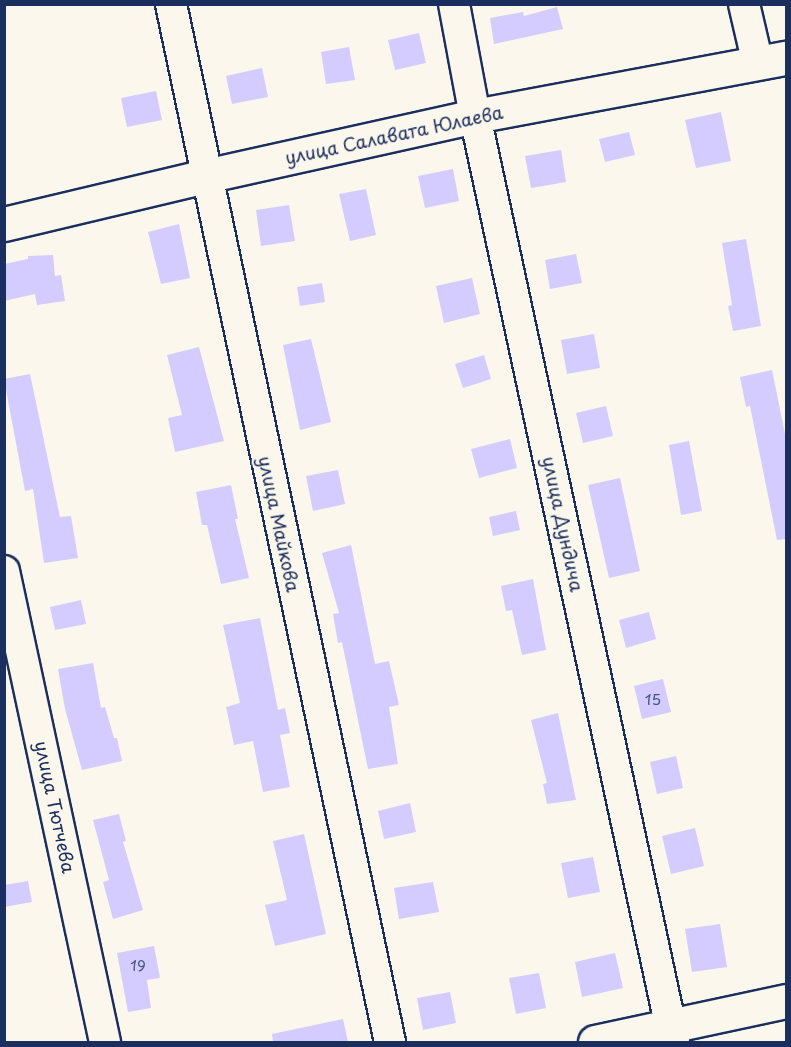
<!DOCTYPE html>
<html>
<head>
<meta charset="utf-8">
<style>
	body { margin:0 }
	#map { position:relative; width:791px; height:1047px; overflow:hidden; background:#fbf7ec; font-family:"Playpen Sans",sans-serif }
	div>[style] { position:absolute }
	.building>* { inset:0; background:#d4ccfe }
	.roads { filter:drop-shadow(2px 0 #1b2f5e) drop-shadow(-2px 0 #1b2f5e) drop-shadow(0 2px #1b2f5e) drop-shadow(0 -2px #1b2f5e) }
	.minor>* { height:30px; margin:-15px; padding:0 15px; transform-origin:15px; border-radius:15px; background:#fbf7ec }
	.tertiary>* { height:33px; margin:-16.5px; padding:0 16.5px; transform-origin:16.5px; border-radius:16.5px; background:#fbf7ec }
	span { translate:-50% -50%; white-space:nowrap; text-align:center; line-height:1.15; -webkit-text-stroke:4.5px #fbf7ec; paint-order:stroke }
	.number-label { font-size:15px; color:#495686 }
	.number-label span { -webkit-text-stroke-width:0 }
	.street-label { font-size:18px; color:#1b2f5e }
	.frame { position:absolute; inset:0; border:6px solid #1b2f5e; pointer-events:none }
</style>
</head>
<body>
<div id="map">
	<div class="building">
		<div style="clip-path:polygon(557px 7px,563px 29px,494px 44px,490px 18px,523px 12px,524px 16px)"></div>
		<div style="clip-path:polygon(419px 33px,426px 63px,395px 70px,388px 40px)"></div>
		<div style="clip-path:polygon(349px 47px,355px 80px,326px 84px,321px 52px)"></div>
		<div style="clip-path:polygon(262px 68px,268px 97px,232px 104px,226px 76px)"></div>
		<div style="clip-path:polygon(156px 91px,162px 120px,127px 127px,121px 98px)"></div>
		<div style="clip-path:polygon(721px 112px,731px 161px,696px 168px,685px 120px)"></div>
		<div style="clip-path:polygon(629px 132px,635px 155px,605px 162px,599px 139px)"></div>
		<div style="clip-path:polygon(561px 150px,566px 182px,531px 188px,525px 156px)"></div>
		<div style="clip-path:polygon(453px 169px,459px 201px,425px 208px,418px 176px)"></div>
		<div style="clip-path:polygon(366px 189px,376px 235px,350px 241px,339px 194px)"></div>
		<div style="clip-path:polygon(289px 205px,295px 241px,261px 246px,256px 210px)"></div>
		<div style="clip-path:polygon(179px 224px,190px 278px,161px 284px,148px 232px)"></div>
		<div style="clip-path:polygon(746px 239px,761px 326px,733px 331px,728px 306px,732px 305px,722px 243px)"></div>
		<div style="clip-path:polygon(576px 254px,582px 283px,550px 289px,545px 260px)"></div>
		<div style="clip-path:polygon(53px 255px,55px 276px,61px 275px,65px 301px,37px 305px,35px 294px,4px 301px,4px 264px,28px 259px,28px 256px)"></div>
		<div style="clip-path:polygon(472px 278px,480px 314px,444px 323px,436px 286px)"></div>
		<div style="clip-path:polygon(322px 283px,325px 302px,300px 306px,297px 287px)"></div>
		<div style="clip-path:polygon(594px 334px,600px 368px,567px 374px,561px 340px)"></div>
		<div style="clip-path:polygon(311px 339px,331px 422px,300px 430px,283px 345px)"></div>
		<div style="clip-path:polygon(199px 347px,224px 441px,175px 452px,168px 418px,182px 415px,167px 355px)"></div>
		<div style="clip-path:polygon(484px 355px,491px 379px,463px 388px,455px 364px)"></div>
		<div style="clip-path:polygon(772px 370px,786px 439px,786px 539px,777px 540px,750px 406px,746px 407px,740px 377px)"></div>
		<div style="clip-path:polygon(30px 374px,60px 517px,71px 516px,78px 558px,44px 563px,33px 489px,25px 491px,4px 379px)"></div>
		<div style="clip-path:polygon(606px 406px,613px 436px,583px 443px,576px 413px)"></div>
		<div style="clip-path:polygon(510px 439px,517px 468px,479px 478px,471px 449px)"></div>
		<div style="clip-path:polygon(689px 441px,702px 511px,681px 515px,669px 445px)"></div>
		<div style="clip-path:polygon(338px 470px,345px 504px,313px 511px,306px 476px)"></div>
		<div style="clip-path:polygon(620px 478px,640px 571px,609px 578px,588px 485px)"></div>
		<div style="clip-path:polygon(231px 485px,238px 519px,235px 519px,249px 578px,221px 584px,207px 525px,202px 525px,196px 492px)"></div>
		<div style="clip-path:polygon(516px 511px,520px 530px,493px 536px,489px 517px)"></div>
		<div style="clip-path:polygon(351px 545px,375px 664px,389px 661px,399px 705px,389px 707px,398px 764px,368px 769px,342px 642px,338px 643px,333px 614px,339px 613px,322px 553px)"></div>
		<div style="clip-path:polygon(533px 579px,546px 650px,522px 655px,512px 610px,506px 611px,501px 586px)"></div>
		<div style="clip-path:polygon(81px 600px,86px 624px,55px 630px,50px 607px)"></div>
		<div style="clip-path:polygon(649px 612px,656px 639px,626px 648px,619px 620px)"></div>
		<div style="clip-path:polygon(260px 618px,278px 710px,285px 708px,290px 733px,280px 735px,290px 787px,263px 792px,253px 741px,234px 745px,226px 707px,240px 703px,223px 625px)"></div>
		<div style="clip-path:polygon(93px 663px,101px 708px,105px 707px,114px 738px,117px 738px,122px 761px,82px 770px,65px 709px,58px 669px)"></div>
		<div style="clip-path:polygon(663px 679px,671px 712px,642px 719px,634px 686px)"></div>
		<div style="clip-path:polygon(558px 713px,576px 800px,547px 804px,543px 784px,547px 783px,531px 720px)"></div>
		<div style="clip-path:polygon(676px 756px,683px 788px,657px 794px,650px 762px)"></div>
		<div style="clip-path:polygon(410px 803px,416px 832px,384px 839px,378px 811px)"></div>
		<div style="clip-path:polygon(119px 814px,126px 841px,123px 842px,143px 910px,113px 919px,103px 882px,109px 880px,93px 820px)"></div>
		<div style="clip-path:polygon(695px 828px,704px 866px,671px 874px,662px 836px)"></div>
		<div style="clip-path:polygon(304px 834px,326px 934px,275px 946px,265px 905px,287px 900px,273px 841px)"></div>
		<div style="clip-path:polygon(593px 857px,600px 892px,568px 898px,561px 863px)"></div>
		<div style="clip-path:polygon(28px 881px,32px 902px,4px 907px,4px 885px)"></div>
		<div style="clip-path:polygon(433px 882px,439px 912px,399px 919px,394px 888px)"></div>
		<div style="clip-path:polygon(720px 924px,727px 967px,692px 972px,685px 929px)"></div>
		<div style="clip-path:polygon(154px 946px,160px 978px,147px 980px,151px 1008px,128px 1012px,117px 953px)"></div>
		<div style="clip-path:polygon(615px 953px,623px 988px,582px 997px,575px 962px)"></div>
		<div style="clip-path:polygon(539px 973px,546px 1008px,516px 1014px,509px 978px)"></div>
		<div style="clip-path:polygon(450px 992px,456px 1023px,423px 1030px,417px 998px)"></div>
		<div style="clip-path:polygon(343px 1019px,348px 1042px,273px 1042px,272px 1034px)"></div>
	</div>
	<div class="roads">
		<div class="minor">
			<div style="left:171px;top:4px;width:1061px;rotate:78.09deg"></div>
			<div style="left:454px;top:4px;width:114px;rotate:79.4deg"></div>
			<div style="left:475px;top:116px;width:947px;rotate:77.87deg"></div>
			<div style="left:744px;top:4px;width:62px;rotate:76.9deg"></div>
			<div style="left:4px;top:571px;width:482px;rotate:77.9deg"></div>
		</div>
		<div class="tertiary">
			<div style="left:4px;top:224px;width:207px;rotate:-13.4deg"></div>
			<div style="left:205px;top:176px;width:277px;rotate:-12.5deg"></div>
			<div style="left:475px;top:116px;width:316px;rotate:-10.6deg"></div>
			<div style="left:595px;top:1042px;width:195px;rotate:-12.1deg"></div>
		</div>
	</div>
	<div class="number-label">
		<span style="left:653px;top:699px">15</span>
		<span style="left:138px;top:965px">19</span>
	</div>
	<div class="street-label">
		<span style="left:394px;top:135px;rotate:-12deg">улица Салавата Юлаева</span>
		<span style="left:279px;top:524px;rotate:78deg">улица Майкова</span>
		<span style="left:563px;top:524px;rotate:78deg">улица Дундича</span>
		<span style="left:55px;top:807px;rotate:78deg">улица Тютчева</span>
	</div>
	<div class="frame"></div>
</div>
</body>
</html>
